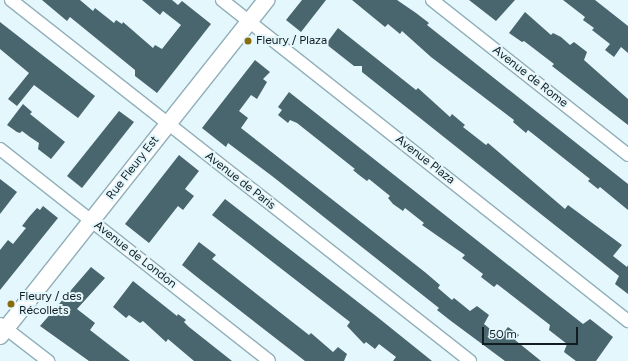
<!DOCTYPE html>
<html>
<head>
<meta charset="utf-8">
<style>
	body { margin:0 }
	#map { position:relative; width:628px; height:361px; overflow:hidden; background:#e4f7fd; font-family:Figtree,sans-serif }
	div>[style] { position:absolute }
	.building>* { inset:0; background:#49656e }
	.roads { filter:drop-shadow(1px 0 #91afb9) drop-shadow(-1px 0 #91afb9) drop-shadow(0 1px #91afb9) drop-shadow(0 -1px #91afb9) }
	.minor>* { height:12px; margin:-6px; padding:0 6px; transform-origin:6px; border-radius:6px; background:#fff }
	.tertiary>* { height:16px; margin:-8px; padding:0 8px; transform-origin:8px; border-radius:8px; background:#fff }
	.dots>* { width:11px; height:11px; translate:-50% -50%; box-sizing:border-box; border:2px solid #e4f7fd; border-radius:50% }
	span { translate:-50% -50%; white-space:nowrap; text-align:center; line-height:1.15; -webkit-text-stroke:4px #e4f7fd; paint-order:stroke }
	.poi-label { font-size:12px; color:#111d21 }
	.left { translate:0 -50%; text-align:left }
	.street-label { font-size:12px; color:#111d21 }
	.scale { position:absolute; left:482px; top:327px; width:96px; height:18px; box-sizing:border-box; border:2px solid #111d21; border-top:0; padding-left:5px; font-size:12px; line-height:14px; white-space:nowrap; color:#111d21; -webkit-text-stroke:3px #e4f7fd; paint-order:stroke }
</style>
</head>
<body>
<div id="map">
	<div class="building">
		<div style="clip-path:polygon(42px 0,80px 0,93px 11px,95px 8px,114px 23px,116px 20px,122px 24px,123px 22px,153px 48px,155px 45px,162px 49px,181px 25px,163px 11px,160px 15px,142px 0,172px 0,178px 5px,182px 1px,211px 24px,157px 93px,135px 76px,135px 70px,70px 17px,67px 21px)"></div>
		<div style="clip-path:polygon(302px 0,326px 0,301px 32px,286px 20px)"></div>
		<div style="clip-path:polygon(352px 0,397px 0,416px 13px,429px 23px,427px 25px,628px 184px,628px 210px,600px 187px,598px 189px,588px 181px,590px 179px,528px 130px,526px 133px,513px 122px,514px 120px,431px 57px,402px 31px,400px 34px,388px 24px,385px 27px)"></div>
		<div style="clip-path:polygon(469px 0,515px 0,496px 21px)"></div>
		<div style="clip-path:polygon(563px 0,595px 0,628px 26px,628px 53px,621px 47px,614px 57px,605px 50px,610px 44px,592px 30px,594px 28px,583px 20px,585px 17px)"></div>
		<div style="clip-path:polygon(525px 12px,551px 35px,553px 33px,561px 37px,570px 45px,574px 42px,587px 52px,584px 60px,628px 99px,628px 125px,552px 66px,554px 64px,524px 41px,522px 42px,509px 33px)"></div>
		<div style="clip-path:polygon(0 22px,95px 96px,78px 118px,34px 85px,17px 106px,8px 99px,29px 73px,0 49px)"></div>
		<div style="clip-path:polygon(338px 28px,416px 90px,418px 88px,450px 117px,452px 114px,465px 125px,463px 127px,486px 145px,488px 143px,565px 209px,568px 205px,622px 245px,613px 256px,627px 267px,628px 265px,628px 294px,615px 284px,619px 276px,362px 72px,362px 66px,354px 66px,326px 44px)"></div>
		<div style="clip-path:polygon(255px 60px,270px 72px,263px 79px,267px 82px,257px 99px,251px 95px,239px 111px,248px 118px,241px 128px,426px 273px,440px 285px,438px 288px,452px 300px,454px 298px,470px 311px,477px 306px,489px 315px,484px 324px,500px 337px,508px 327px,519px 335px,515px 340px,541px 361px,505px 361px,451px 321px,437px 310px,439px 308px,272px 176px,228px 143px,226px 147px,202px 128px)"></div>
		<div style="clip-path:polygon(289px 92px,583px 324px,590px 319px,613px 337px,596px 361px,576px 361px,564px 352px,567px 344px,549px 330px,550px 325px,497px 284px,494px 287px,481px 277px,483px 274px,462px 258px,465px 255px,422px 225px,424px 223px,405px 208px,403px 211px,393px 204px,388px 198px,390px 196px,369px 179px,367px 181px,359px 175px,353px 170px,355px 169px,297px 123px,290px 120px,288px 123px,278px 115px,282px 110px,278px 107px)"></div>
		<div style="clip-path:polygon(23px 104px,32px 112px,30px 114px,65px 142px,51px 159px,38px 149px,39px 143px,30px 137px,22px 131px,20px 133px,17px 132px,7px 125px)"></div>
		<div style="clip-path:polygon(119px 111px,134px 122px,82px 188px,67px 176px)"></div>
		<div style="clip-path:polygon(179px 155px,199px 171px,185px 189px,194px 196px,183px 210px,178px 206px,149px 243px,125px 224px)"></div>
		<div style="clip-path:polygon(0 179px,17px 192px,0 214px)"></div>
		<div style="clip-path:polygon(225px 199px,376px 316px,432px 361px,393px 361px,396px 357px,379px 344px,375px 349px,366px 342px,364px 344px,347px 326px,350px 322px,212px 215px)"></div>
		<div style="clip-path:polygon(43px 206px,58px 218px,0 290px,0 250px,8px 240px,13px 244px,26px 228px,22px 226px,29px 217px,37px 208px,40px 210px)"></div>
		<div style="clip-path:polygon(199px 242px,216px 255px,212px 259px,309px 335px,311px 333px,333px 352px,338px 347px,347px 354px,344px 361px,305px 361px,202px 281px,182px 265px)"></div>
		<div style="clip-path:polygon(91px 267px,105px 278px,77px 309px,95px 323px,90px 330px,130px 361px,89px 361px,40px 326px)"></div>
		<div style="clip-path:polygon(133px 281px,177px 316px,178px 314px,186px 320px,184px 322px,189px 327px,232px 361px,194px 361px,168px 339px,166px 342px,143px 321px,140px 323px,129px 315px,126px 318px,113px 307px)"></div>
	</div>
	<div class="roads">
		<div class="minor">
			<div style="left:11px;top:0;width:584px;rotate:38.18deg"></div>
			<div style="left:222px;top:0;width:518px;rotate:38.33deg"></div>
			<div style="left:432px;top:0;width:250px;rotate:38.3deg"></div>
			<div style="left:0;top:149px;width:342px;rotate:38.2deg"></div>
			<div style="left:0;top:324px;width:61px;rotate:37.6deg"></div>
		</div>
		<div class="tertiary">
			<div style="left:0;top:336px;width:429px;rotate:-51.6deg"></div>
		</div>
	</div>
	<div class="dots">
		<div style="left:248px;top:41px;background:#8a6c0c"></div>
		<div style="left:11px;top:304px;background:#8a6c0c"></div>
	</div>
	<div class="poi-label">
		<span class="left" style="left:256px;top:41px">Fleury / Plaza</span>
		<span class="left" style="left:19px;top:304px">Fleury / des<br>Récollets</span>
	</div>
	<div class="street-label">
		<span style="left:530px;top:77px;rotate:38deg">Avenue de Rome</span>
		<span style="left:425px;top:160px;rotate:38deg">Avenue Plaza</span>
		<span style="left:133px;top:168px;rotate:-52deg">Rue Fleury Est</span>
		<span style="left:240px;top:181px;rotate:38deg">Avenue de Paris</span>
		<span style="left:135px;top:255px;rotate:38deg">Avenue de London</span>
	</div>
	<div class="scale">50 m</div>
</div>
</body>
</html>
